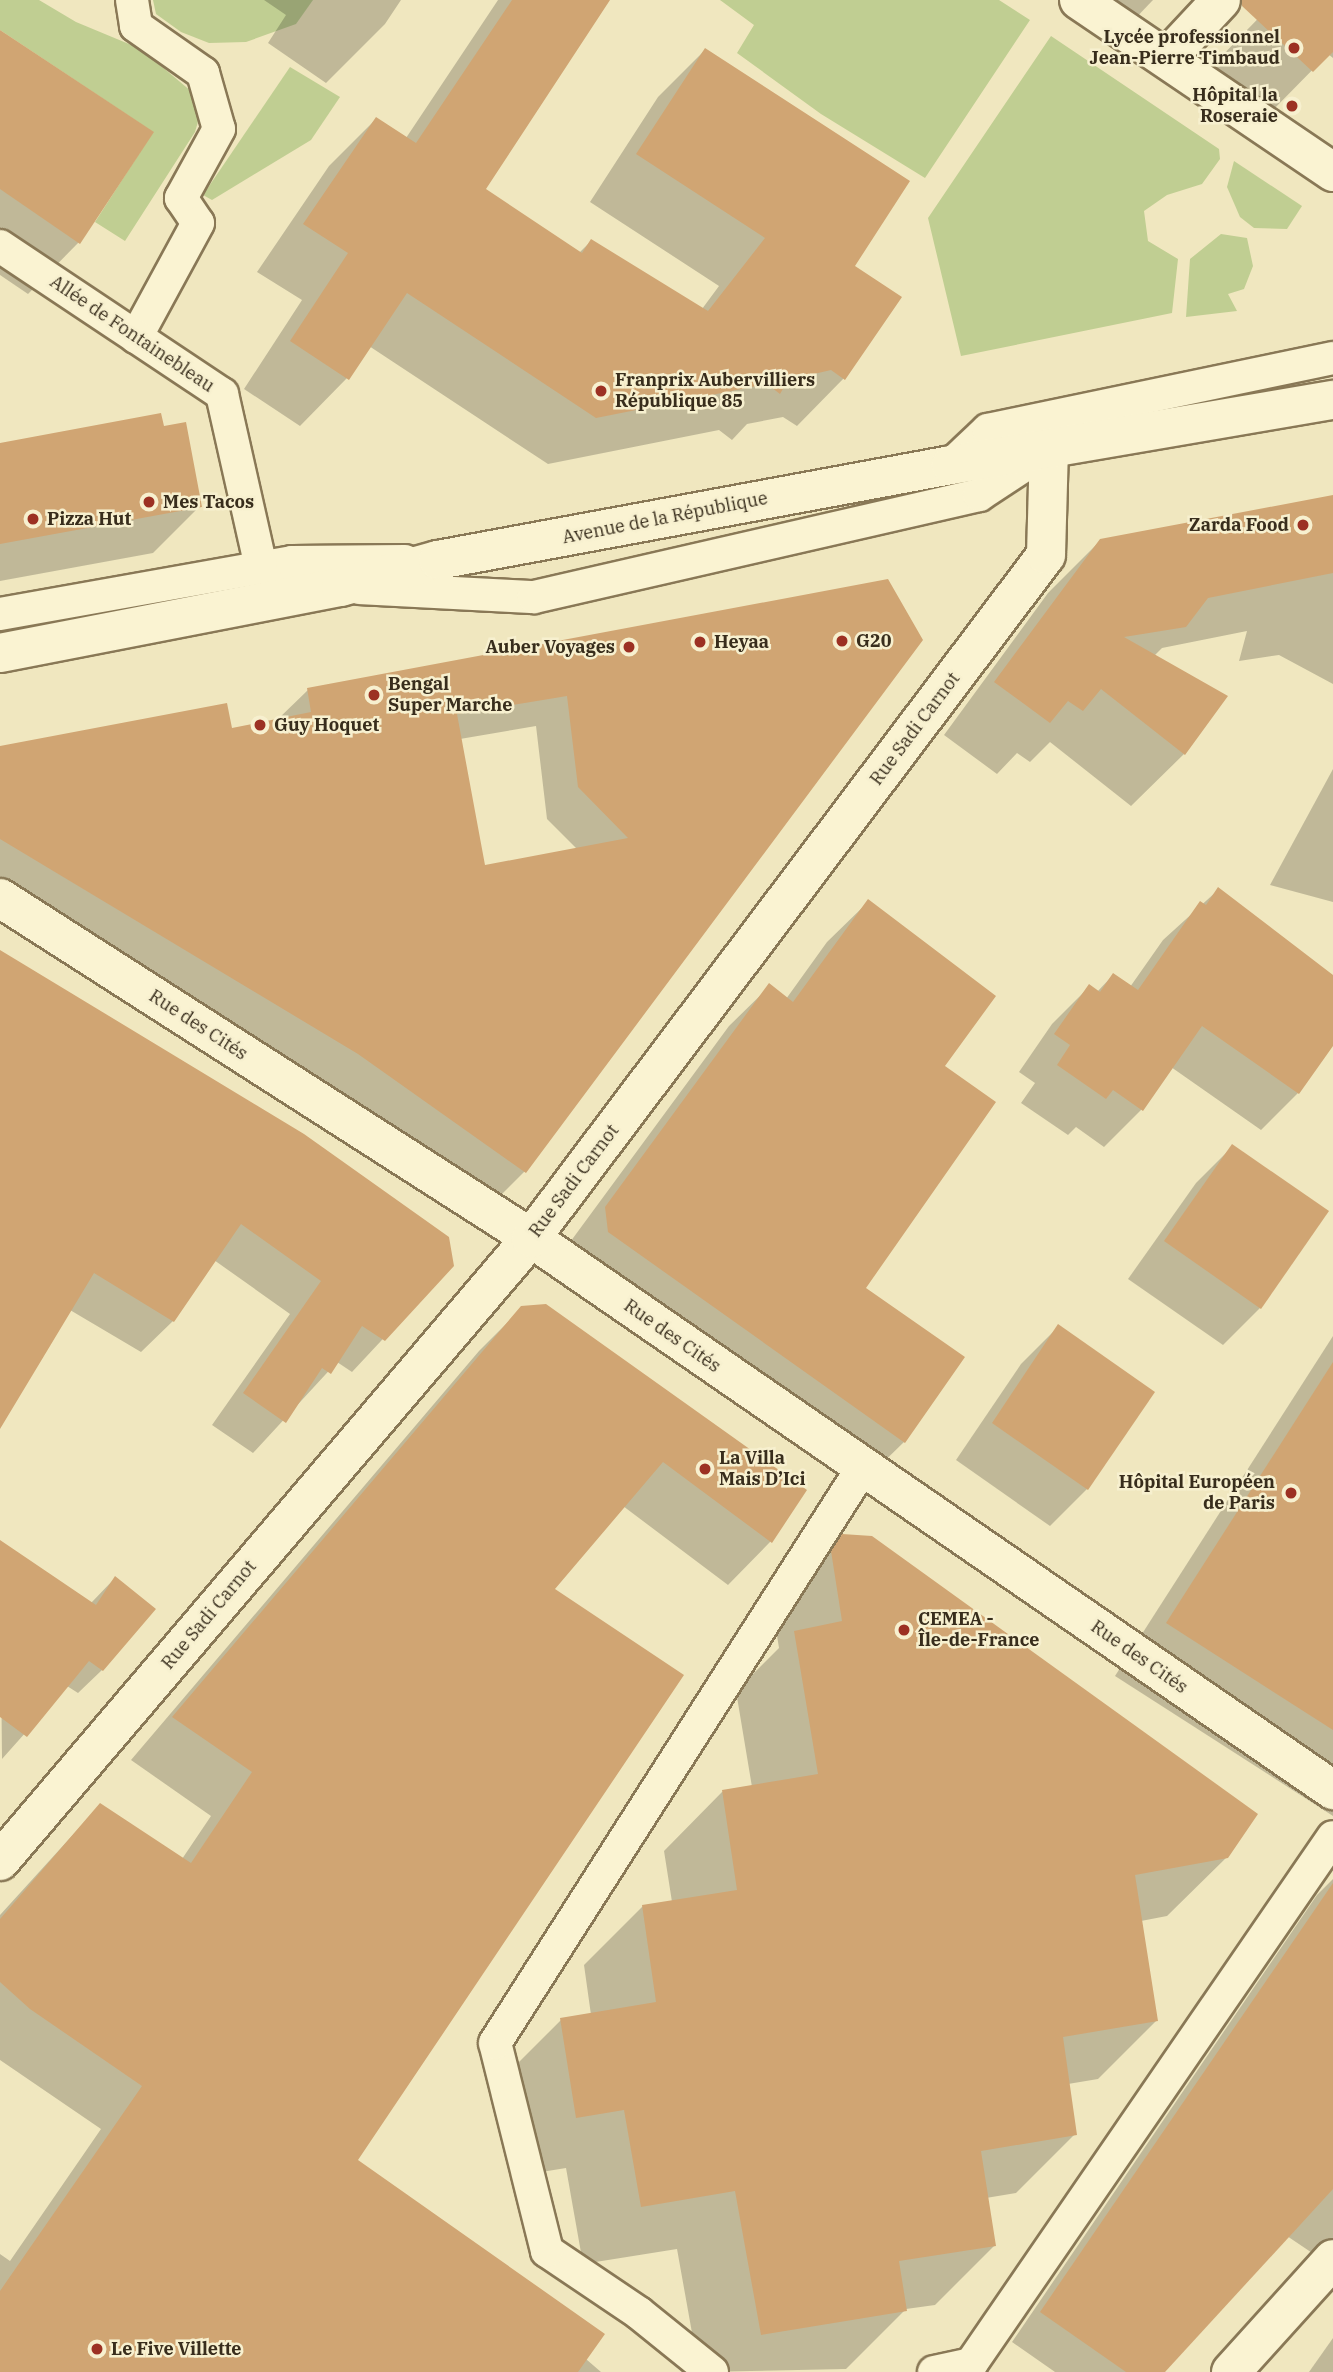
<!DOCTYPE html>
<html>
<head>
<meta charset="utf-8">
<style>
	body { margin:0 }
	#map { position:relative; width:1333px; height:2372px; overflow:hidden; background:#f0e7bf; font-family:"IBM Plex Serif",serif }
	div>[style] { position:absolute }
	.green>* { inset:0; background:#c0ce92 }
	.shadow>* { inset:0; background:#0003 }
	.building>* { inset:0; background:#d0a573 }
	.roads { filter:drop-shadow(2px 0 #897856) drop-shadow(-2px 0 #897856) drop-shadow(0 2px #897856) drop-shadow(0 -2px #897856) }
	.lane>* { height:32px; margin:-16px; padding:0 16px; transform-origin:16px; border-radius:16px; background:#faf3d2 }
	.street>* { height:38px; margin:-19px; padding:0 19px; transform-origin:19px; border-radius:19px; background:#faf3d2 }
	.secondary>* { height:38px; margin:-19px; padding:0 19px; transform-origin:19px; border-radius:19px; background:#faf3d2 }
	.dots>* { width:19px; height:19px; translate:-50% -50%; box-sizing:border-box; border:4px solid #f7f0cf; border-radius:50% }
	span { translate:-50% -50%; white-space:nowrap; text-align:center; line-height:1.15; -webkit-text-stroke:5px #f7f0cf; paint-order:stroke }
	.poi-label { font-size:18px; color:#382d1c; font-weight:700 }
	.right { translate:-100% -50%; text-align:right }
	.left { translate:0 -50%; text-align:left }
	.street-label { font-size:18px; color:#382d1c }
</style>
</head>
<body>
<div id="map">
	<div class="green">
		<div style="clip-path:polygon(0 0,39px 0,76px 22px,141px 49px,192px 92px,200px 115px,195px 132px,125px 241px,95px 222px,153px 132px,0 30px)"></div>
		<div style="clip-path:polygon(153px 0,313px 0,296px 24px,246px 42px,209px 43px,181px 32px,156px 14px)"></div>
		<div style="clip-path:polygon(720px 0,999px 0,1030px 20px,925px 178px,821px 114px,737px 53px,754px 25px)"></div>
		<div style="clip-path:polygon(1051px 36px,1219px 149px,1220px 159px,1202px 184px,1167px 195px,1144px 211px,1148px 241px,1178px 259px,1172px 313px,961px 356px,928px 218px)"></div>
		<div style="clip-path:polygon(290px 67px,340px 97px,311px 140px,212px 200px,203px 195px)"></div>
		<div style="clip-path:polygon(1234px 161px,1302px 206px,1287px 229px,1254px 228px,1240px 217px,1227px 187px)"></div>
		<div style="clip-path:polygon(1221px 234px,1247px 238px,1253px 266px,1244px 289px,1228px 294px,1237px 311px,1186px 317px,1190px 259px)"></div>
	</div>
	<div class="shadow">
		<div style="clip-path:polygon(264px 0,401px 0,385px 24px,326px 83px,268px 43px,286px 15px)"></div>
		<div style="clip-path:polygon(498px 0,608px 0,483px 190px,579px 253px,591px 241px,702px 309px,719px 286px,590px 202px,658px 97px,705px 50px,853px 266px,844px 378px,797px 426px,783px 417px,747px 424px,732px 440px,719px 430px,548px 464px,369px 346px,347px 378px,300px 426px,244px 389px,302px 300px,257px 272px,329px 166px,376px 119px,406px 138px)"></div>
		<div style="clip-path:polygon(1068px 0,1153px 0,1131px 23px)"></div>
		<div style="clip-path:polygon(1276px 0,1333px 0,1333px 58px,1328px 54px,1268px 115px,1213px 65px)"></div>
		<div style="clip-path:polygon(0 32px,79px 242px,28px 294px,0 275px)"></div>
		<div style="clip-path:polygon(163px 428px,200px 506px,153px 553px,0 581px,0 448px)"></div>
		<div style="clip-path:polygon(1333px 497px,1333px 684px,1279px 655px,1239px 661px,1247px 631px,1162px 648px,1154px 656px,1184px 754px,1131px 806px,1050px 742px,1030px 762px,1017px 753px,997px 774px,944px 735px,1048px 593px,1101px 540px)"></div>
		<div style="clip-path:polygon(evenodd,887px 581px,525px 1171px,493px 1203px,0 889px,0 747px,230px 730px,277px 720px,308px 690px,887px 581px,536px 726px,547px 819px,577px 849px,484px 867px,460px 739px,536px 726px)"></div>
		<div style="clip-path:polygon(1333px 769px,1333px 902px,1270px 885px)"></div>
		<div style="clip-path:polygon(1218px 890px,1333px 976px,1333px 1042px,1298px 1093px,1261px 1130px,1171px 1067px,1141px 1110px,1104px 1147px,1076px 1127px,1068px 1135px,1021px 1103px,1035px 1083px,1019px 1072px,1052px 1024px,1089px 987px,1097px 992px,1113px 975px,1130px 987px,1163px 940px)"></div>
		<div style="clip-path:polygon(868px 902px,942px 1066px,864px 1288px,904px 1442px,863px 1482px,565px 1249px,729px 1026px,770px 986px,786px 999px,827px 942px)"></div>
		<div style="clip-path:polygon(0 952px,452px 1265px,352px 1372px,337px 1362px,253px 1453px,212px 1425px,290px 1314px,214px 1260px,173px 1321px,141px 1352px,70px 1310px,0 1426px)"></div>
		<div style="clip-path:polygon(1233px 1146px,1327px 1212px,1260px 1308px,1223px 1345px,1128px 1279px,1196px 1183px)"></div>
		<div style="clip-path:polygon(522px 1308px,805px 1490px,770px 1542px,728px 1585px,623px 1506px,552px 1590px,355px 2160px,601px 2372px,0 2372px,0 2254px,10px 2261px,101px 2129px,0 2060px,0 1915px,100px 1805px,182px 1859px,211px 1816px,131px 1760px,479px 1351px)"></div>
		<div style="clip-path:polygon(1058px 1327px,1087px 1489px,1050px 1526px,956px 1460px,1021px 1364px)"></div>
		<div style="clip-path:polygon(1333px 1336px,1333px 1816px,1115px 1676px)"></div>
		<div style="clip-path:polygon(843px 1536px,1227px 1857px,1167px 1916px,1141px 1921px,1156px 2021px,1098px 2079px,1068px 2084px,1075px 2134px,1016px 2193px,986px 2198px,994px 2246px,935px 2305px,906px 2309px,846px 2369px,699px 2372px,677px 2249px,583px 2264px,566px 2168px,517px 2176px,502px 2079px,561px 2020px,591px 2015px,584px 1965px,643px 1906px,672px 1902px,664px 1851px,722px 1792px,752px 1787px,736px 1691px,779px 1648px,773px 1611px,784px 1595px)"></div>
		<div style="clip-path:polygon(0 1567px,91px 1603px,115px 1578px,102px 1670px,78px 1693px,67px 1686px,2px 1759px)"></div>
		<div style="clip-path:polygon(1333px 1879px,1333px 2267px,1287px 2236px,1162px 2372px,1055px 2372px,1012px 2342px,1317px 1895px)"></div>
		<div style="clip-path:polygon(1333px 2338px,1333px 2372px,1309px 2372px)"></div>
	</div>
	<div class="building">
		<div style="clip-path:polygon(512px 0,610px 0,486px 189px,582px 253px,591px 239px,708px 311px,765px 238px,636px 154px,705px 48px,910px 181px,855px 266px,902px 297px,845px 380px,831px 370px,788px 380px,780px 394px,767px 384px,596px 418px,407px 293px,349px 380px,290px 341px,348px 253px,303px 224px,376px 117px,416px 143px)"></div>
		<div style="clip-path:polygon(1242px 0,1333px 0,1333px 52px,1313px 72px,1242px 6px)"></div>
		<div style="clip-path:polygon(0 30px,154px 132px,80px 244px,0 189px)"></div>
		<div style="clip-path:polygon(161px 413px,164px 426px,186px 422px,202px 507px,0 544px,0 443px)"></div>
		<div style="clip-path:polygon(1333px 495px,1333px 573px,1208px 598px,1186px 627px,1124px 637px,1228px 696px,1185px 755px,1101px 689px,1083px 711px,1068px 701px,1050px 723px,994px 682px,1100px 539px)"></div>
		<div style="clip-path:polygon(evenodd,888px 579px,923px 640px,526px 1173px,358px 1054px,0 839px,0 746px,227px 703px,232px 728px,311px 712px,307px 688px,888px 579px,567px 696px,578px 787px,628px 838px,485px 865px,457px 714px,567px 696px)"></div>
		<div style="clip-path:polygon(1218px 887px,1333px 975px,1333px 1046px,1299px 1094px,1202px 1026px,1143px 1111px,1113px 1090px,1106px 1099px,1057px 1065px,1070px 1045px,1054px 1034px,1089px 984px,1100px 992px,1113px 973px,1138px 990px,1200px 901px,1206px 905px)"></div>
		<div style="clip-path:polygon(868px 899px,996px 996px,945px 1066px,996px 1102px,866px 1288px,965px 1357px,905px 1443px,608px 1232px,605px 1207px,769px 983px,793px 1002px)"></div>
		<div style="clip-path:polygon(0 950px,304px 1134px,449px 1237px,454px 1266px,385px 1341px,362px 1326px,331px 1374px,322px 1368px,286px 1423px,243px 1393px,321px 1281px,241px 1224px,174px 1322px,94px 1273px,0 1429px)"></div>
		<div style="clip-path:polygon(1232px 1144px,1329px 1211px,1261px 1309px,1164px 1241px)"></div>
		<div style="clip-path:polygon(546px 1304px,807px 1490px,772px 1543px,663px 1462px,555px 1589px,684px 1675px,358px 2160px,605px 2334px,578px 2372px,0 2372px,0 2291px,142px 2086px,30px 2009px,0 1982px,0 1919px,100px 1803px,191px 1863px,252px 1772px,172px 1717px,521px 1306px)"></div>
		<div style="clip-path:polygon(1058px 1324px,1155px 1392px,1088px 1490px,992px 1423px)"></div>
		<div style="clip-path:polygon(1333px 1362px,1333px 1730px,1166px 1623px)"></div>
		<div style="clip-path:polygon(842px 1534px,872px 1536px,1258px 1814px,1228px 1858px,1135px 1875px,1158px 2021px,1063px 2037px,1077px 2135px,981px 2151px,996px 2246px,899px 2261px,907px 2311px,761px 2335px,735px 2191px,641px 2207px,624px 2110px,576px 2118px,560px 2018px,656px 2002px,642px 1905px,737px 1890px,722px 1790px,818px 1774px,794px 1631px,842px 1621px,831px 1551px)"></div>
		<div style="clip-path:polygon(0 1540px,96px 1605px,115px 1576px,156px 1609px,103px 1671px,89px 1661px,27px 1737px,0 1717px)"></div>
		<div style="clip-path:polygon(1333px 1883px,1333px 2189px,1165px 2372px,1126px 2372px,1040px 2312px)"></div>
	</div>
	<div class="roads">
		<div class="lane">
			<div style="left:132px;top:0;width:26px;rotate:81deg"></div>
			<div style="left:136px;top:26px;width:82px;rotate:35deg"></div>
			<div style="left:203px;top:73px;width:58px;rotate:74.1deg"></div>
			<div style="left:219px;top:129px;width:79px;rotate:118.8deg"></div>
			<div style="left:181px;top:198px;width:30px;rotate:56deg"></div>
			<div style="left:198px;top:223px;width:130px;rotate:118.5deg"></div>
			<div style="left:0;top:246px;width:267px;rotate:33.7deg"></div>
			<div style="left:222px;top:394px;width:177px;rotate:77.3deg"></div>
			<div style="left:951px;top:465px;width:51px;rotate:-43.4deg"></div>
			<div style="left:988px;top:430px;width:352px;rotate:-11.8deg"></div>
			<div style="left:360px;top:588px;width:174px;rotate:3deg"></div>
			<div style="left:534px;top:597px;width:457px;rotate:-12.9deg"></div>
			<div style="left:979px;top:495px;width:80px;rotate:-33.3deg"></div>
			<div style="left:0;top:614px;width:297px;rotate:-10.1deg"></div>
			<div style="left:292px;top:562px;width:113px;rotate:-0.5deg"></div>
			<div style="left:712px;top:2372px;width:94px;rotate:-141.1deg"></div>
			<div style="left:639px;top:2313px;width:111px;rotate:-146deg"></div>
			<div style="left:547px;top:2251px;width:214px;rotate:-104deg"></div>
			<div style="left:495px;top:2043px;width:684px;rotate:-57.43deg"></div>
			<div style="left:934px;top:2372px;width:38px;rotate:-12deg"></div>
			<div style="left:971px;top:2364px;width:639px;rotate:-55.51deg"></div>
		</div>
		<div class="street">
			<div style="left:1167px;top:58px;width:79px;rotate:-47deg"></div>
			<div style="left:0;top:898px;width:631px;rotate:32.63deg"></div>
			<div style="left:531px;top:1238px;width:974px;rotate:34.54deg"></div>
			<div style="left:0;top:1861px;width:819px;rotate:-49.56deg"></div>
			<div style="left:531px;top:1238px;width:855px;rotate:-52.98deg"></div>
			<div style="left:1046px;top:555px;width:106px;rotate:-88.4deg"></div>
			<div style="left:1231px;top:2372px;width:152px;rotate:-47.9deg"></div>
		</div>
		<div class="secondary">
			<div style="left:1079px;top:0;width:307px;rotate:34.1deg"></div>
			<div style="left:0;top:653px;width:347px;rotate:-11deg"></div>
			<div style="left:341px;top:587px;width:101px;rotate:-15.6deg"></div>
			<div style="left:438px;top:560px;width:522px;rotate:-10.49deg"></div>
			<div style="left:951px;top:465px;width:387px;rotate:-9.7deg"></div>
		</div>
	</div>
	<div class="dots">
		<div style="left:1294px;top:48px;background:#9c3123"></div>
		<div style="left:1292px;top:106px;background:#9c3123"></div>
		<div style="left:601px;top:391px;background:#9c3123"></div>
		<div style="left:149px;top:502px;background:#9c3123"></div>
		<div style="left:33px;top:519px;background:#9c3123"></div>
		<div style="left:1303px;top:525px;background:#9c3123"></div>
		<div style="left:842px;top:641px;background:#9c3123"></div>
		<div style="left:700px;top:642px;background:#9c3123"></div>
		<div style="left:629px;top:647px;background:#9c3123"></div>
		<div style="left:374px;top:695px;background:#9c3123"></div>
		<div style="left:260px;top:725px;background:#9c3123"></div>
		<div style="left:705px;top:1469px;background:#9c3123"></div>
		<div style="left:1291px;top:1493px;background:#9c3123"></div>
		<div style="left:904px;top:1630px;background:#9c3123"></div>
		<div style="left:97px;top:2349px;background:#9c3123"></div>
	</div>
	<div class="poi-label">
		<span class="right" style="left:1280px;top:48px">Lycée professionnel<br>Jean-Pierre Timbaud</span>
		<span class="right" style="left:1278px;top:106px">Hôpital la<br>Roseraie</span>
		<span class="left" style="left:615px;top:391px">Franprix Aubervilliers<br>République 85</span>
		<span class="left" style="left:163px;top:502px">Mes Tacos</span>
		<span class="left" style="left:47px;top:519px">Pizza Hut</span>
		<span class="right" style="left:1289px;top:525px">Zarda Food</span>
		<span class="left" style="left:856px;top:641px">G20</span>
		<span class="left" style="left:714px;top:642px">Heyaa</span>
		<span class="right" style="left:615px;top:647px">Auber Voyages</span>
		<span class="left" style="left:388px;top:695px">Bengal<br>Super Marche</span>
		<span class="left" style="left:274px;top:725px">Guy Hoquet</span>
		<span class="left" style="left:719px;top:1469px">La Villa<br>Mais D’Ici</span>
		<span class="right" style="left:1275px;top:1493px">Hôpital Européen<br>de Paris</span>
		<span class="left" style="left:918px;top:1630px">CEMEA -<br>Île-de-France</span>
		<span class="left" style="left:111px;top:2349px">Le Five Villette</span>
	</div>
	<div class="street-label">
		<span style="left:132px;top:334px;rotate:34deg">Allée de Fontainebleau</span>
		<span style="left:665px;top:518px;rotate:-11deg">Avenue de la République</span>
		<span style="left:915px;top:729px;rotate:-53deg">Rue Sadi Carnot</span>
		<span style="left:198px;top:1025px;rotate:33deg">Rue des Cités</span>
		<span style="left:574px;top:1181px;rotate:-53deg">Rue Sadi Carnot</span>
		<span style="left:672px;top:1336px;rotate:35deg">Rue des Cités</span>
		<span style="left:209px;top:1615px;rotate:-50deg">Rue Sadi Carnot</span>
		<span style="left:1139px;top:1657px;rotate:35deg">Rue des Cités</span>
	</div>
</div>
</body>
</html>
